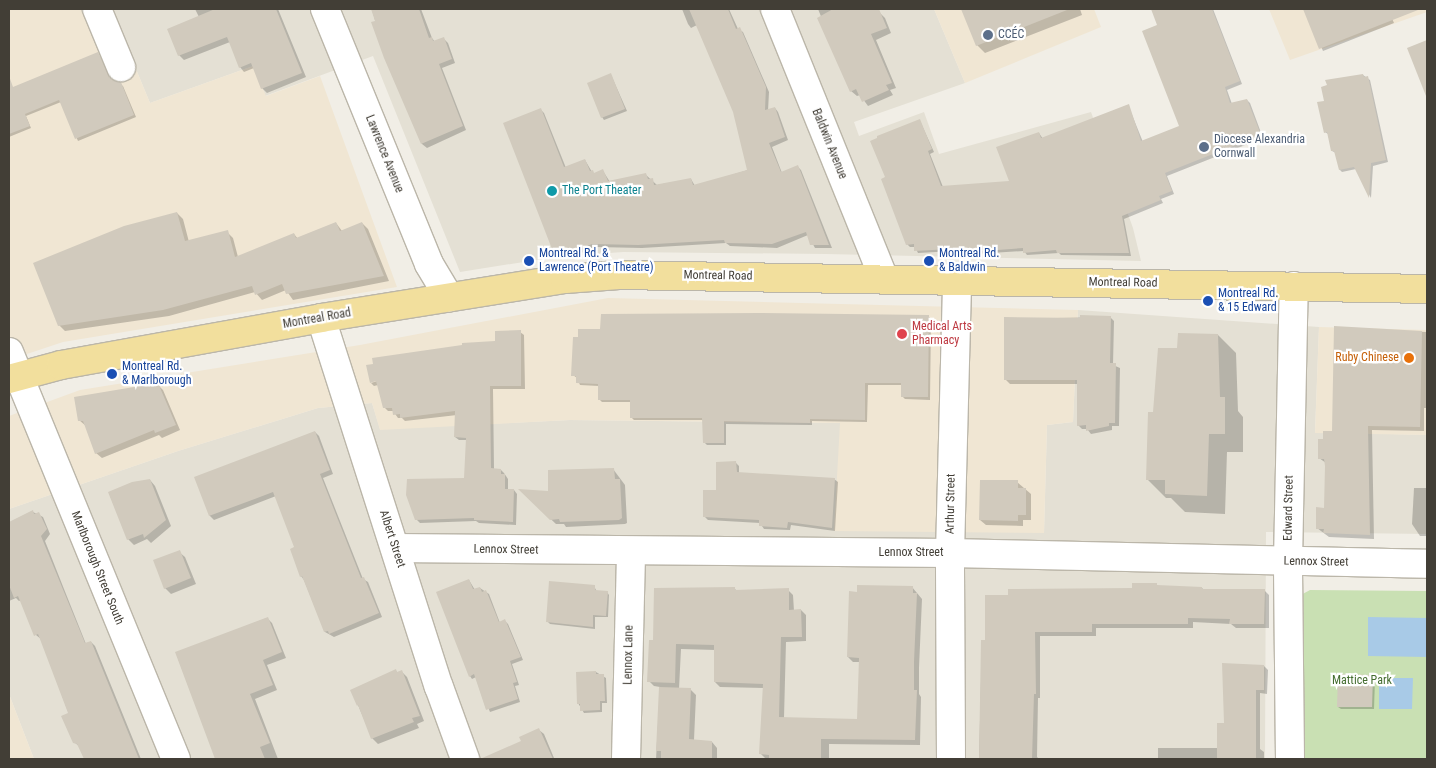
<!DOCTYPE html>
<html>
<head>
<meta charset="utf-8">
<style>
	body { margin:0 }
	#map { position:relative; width:1436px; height:768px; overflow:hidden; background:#f1eee6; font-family:"Roboto Condensed",sans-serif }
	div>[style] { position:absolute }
	.residential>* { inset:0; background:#e4e0d4 }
	.commercial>* { inset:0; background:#f0e6d3 }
	.green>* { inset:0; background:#c9e0b3 }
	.water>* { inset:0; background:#a8cae7 }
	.shadow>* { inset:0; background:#0003 }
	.building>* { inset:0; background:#d1cabd }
	.roads { filter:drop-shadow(1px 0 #bbb6a9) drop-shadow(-1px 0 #bbb6a9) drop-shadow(0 1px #bbb6a9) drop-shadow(0 -1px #bbb6a9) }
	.minor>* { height:28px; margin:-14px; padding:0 14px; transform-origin:14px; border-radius:14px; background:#fff }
	.major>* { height:28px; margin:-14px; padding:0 14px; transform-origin:14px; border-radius:14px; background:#f2df9d }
	.dots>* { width:14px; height:14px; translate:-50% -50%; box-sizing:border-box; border:2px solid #fff; border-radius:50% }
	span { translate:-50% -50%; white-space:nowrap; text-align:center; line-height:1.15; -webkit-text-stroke:4.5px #fff; paint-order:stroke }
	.service-label { font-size:12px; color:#4e5e75 }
	.left { translate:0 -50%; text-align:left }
	.street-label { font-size:12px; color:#423e36 }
	.culture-label { font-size:12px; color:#0d838f }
	.transit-label { font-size:12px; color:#164399 }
	.health-label { font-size:12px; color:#be3a42 }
	.food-label { font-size:12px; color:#c56008 }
	.right { translate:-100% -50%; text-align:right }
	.park-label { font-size:12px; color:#446d30 }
	.frame { position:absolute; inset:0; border:10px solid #423e36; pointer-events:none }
</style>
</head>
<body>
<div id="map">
	<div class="residential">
		<div style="clip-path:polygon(111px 9px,934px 9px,965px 83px,854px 122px,859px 136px,924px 112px,939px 154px,1091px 112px,1133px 228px,1141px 261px,826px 254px,623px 252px,555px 257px,460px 272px,373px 56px,265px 96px,253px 66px,150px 103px)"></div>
		<div style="clip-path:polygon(1078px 310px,1319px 327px,1315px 432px,1427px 435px,1427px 534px,1266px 532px,1265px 759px,34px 759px,9px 694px,9px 509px,178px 451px,318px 408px,372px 403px,380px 429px,570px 420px,840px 423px,1044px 533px,1047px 425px,1073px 422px)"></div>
	</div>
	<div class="commercial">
		<div style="clip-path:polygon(9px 9px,111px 9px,150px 103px,253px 66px,266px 96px,320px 76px,397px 287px,63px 342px,9px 360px)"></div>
		<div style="clip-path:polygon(934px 9px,1094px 9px,1101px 27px,965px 83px)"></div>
		<div style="clip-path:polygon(1269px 9px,1427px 9px,1427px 12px,1290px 60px)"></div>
		<div style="clip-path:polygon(608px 298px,1078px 310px,1073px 422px,1047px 425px,1044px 533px,834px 531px,840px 423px,570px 420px,380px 430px,372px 403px,318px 408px,178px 451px,9px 509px,9px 416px,80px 390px,360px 345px)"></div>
		<div style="clip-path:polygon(1319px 327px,1427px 330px,1427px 435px,1315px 433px)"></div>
		<div style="clip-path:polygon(9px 694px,34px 759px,9px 759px)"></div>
	</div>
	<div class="green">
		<div style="clip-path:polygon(1310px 590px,1427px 591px,1427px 759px,1296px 759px,1299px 596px)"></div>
	</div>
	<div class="water">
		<div style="clip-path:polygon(1368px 617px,1427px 618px,1427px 657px,1368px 656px)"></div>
		<div style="clip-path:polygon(1379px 678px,1413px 678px,1412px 709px,1379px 709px)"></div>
	</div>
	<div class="shadow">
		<div style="clip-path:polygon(195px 9px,278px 9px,306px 77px,267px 93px,262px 88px,254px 68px,244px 72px,240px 67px,230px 42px,184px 60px,179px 55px,199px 17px)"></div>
		<div style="clip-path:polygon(372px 9px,421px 9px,432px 38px,435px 42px,443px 38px,448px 43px,455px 63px,442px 68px,466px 130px,427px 148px,422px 144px,385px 57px)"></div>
		<div style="clip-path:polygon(682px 9px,729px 9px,738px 29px,743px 32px,769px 92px,768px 111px,775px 108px,778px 112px,788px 140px,772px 147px,782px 173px,798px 167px,801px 170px,832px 248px,815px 248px,808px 235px,777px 248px,730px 246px,726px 243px,642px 248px,596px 247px,581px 253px,557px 252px,553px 248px,541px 110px,544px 113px,566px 168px,585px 160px,592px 172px,595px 174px,603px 171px,610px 182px,646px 175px,657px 185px,691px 179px,695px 186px,748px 170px,734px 111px,697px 25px,691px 28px,688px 24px)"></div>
		<div style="clip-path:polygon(818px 9px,873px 9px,876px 15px,880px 13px,885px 18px,891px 33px,876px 40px,896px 88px,890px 90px,893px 95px,868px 106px,860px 95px,857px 96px,851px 91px)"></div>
		<div style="clip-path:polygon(963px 9px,1080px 9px,1082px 15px,985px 53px,977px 45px)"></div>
		<div style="clip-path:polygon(1152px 9px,1213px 9px,1242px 84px,1227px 90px,1232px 104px,1247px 100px,1250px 103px,1263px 138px,1167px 176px,1174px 194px,1161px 199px,1163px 203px,1124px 219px,1131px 256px,1061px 255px,1059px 253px,1027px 255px,1024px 251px,975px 254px,972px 250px,918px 253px,915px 247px,910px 247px,907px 244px,886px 178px,920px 121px,934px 152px,930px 154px,943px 187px,1011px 183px,1039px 133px,1043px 139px,1128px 105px,1143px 142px,1180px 127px,1158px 25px)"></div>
		<div style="clip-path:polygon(1305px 9px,1388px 9px,1394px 23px,1323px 51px)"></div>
		<div style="clip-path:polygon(1427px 42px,1427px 95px,1409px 49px)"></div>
		<div style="clip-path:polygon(98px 54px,112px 81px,123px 86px,136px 117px,78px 141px,61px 102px,26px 116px,31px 128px,9px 137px,9px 90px)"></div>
		<div style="clip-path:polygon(611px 75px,627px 111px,604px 120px,602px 117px)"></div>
		<div style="clip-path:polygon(1363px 75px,1370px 80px,1388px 162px,1373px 166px,1371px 198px,1356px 169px,1342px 172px,1340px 170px,1336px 153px,1332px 151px,1328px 134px,1325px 132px,1325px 102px)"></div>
		<div style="clip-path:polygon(177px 213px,183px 219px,189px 242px,227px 232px,233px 238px,238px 257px,294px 234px,298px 239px,336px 223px,342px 231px,362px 223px,368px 229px,389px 281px,293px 300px,286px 290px,262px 300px,255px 292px,169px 316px,65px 331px,59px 325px)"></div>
		<div style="clip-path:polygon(928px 316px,931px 319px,930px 400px,905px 399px,902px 396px,902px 385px,868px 385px,867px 422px,812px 421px,812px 425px,726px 424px,726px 445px,707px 445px,704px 442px,704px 420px,634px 420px,631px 417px,631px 402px,602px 402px,599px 399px,599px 386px,580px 385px,577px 378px,573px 375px)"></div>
		<div style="clip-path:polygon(1110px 317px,1114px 321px,1113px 365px,1120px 368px,1119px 426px,1112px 426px,1112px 430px,1091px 434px,1087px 429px,1082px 429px,1078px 425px,1078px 384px,1010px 384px,1006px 380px,1006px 319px)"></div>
		<div style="clip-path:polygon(1335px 328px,1427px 332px,1427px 408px,1424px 408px,1424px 431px,1372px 430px,1374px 539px,1329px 537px,1317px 528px,1325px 509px,1326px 463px,1319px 458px,1324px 441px,1334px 433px)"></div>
		<div style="clip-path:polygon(520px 332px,524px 335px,525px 389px,493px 389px,494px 469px,501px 470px,504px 473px,508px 479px,508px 490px,514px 490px,517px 494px,516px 525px,479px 523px,476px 521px,420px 523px,416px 519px,465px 479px,467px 440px,459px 440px,455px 437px,457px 415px,405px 421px,402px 418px,398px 418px,393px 411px,388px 411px,384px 407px,378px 385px,374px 386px,371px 383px,496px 342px)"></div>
		<div style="clip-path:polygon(1218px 335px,1236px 353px,1238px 411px,1243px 417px,1243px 452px,1227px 452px,1225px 514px,1185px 512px,1171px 498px,1166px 498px,1147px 479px,1154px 414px,1178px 350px)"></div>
		<div style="clip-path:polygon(157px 384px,163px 390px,180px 430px,162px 438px,159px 435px,102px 458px,96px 453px,86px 426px,79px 420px)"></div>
		<div style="clip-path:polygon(315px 432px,319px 436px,333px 474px,323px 478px,363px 579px,368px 582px,382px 617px,334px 637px,325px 632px,304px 580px,301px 576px,296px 547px,276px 496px,214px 520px,210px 516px,196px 478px)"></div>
		<div style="clip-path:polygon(736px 463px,739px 466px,739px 474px,834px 479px,838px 482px,835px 531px,791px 525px,790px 530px,764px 529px,760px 523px,708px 520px,705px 517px)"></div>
		<div style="clip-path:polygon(613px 469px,625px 485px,627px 523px,625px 524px,566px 527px,564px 524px,556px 524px,521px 491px,550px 492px)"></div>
		<div style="clip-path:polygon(150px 480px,155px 486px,171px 526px,151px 543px,147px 539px,134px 545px,128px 539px,109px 493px)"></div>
		<div style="clip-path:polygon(1017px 482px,1031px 494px,1031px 520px,1023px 520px,1023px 526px,986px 525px,980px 520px)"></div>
		<div style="clip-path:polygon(1414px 488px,1427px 488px,1427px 536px,1420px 536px,1412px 524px)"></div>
		<div style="clip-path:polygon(33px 512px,43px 517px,50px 534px,45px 541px,64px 589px,86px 644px,91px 642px,95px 646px,141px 759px,85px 759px,80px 747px,74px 742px,69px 714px,41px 639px,36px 635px,21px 600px,19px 601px,16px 598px,9px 601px,9px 523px)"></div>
		<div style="clip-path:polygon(179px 552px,185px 557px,196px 584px,171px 594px,165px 588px)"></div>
		<div style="clip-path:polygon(469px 580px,475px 590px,480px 588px,489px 594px,500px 623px,505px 621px,508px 624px,523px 660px,512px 664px,519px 685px,515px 686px,520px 702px,490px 712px,476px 677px,472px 679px,470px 676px)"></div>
		<div style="clip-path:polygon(1156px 584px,1158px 586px,1202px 588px,1204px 590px,1264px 590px,1269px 595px,1269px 628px,1236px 628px,1231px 624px,1193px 622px,1193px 628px,1096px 628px,1096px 636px,1040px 636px,1040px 698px,1038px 698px,1037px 757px,1039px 759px,979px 759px,982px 641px,1133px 589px)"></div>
		<div style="clip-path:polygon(594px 586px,597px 592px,607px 592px,609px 595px,608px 617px,595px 617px,595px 629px,550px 624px,548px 622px)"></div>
		<div style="clip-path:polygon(912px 587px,922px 599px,919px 668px,919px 694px,921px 697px,920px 745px,829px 744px,829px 759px,766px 759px,761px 754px,764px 688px,720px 687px,715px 682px,715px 650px,681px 649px,679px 689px,690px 689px,696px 695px,694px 740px,712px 742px,717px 748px,717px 759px,656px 759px,660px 687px,654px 686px,649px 681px,655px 641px,734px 588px,737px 591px,788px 590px,793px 595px,794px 611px,801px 610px,806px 615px,806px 641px,786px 642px,784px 718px,858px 721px,860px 662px,853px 662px,848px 657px,858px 593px)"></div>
		<div style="clip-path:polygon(267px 618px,272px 623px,286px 658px,267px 665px,277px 690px,255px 699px,278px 759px,216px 759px,176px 653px)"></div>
		<div style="clip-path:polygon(1264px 666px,1268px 670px,1267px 694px,1260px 693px,1260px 749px,1264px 752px,1264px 759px,1158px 759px,1158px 748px,1218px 748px,1225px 724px)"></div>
		<div style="clip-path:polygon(395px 670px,398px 673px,401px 671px,407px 677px,424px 721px,417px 724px,419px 728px,378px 744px,372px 738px,358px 705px)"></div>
		<div style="clip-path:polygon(596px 672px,606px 678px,607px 703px,602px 703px,602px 712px,584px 713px,578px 703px)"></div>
		<div style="clip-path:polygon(1372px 676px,1375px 679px,1374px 709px,1341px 709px,1338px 707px)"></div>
		<div style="clip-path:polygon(539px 730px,544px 734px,554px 758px,558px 759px,489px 759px,523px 741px)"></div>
	</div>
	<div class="building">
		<div style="clip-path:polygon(215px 9px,276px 9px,302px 73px,261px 89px,251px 63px,239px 68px,227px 37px,178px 56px,167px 29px)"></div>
		<div style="clip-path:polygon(371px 9px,419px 9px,429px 38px,432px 37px,433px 41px,444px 37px,452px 59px,439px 64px,463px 126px,421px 144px,384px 58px,371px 22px,375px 21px)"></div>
		<div style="clip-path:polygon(689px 9px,728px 9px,736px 29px,740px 27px,766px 87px,765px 110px,775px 107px,785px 137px,769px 143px,781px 172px,798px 165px,829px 245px,810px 245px,806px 232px,772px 244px,725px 243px,724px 240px,638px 245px,592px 244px,577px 250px,552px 249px,503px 123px,541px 108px,564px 167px,585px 159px,590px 171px,593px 170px,594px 173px,603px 169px,608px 181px,646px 173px,648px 179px,653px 178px,654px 185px,691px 178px,693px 185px,747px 170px,733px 112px)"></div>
		<div style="clip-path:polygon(833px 9px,879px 9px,887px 28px,871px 34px,892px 83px,886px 85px,889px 90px,862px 102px,856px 89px,850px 92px,817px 18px)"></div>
		<div style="clip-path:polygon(961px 9px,1067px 9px,1067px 10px,976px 46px)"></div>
		<div style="clip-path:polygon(1151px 9px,1212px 9px,1240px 81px,1225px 87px,1230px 103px,1247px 99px,1261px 135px,1165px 173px,1172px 191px,1159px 196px,1161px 200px,1122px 216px,1129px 253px,1057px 253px,1056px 250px,1023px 253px,1023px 248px,970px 252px,970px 248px,914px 251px,914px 244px,906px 245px,881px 179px,885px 177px,870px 141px,877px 138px,877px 136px,920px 119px,932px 149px,928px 151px,941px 186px,1009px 181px,996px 147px,1039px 132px,1041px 138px,1129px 104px,1141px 141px,1179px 126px,1142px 31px,1157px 25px)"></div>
		<div style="clip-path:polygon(1303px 9px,1418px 9px,1418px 10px,1319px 49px)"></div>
		<div style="clip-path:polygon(1427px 40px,1427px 96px,1426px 96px,1407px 48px)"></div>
		<div style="clip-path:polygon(98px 52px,111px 79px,121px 82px,134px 115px,75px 139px,59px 100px,25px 114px,30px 126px,9px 134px,9px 76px,13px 87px)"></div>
		<div style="clip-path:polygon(611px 73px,625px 109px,601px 118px,587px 83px)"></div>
		<div style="clip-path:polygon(1363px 74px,1364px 77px,1368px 76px,1386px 160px,1371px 163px,1369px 198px,1354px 167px,1339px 170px,1334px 151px,1331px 151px,1327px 132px,1324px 133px,1317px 102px,1324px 101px,1321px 87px,1327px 85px,1325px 80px)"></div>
		<div style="clip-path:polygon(177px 212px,185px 241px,228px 230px,235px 257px,294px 233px,296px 238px,336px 222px,340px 231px,362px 222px,384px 276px,286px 294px,282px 284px,255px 295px,252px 286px,163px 310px,58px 326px,33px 263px,124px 226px)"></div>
		<div style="clip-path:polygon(758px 313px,929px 315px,928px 397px,901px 397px,901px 383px,865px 383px,865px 420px,810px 419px,810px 423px,724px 421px,724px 443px,703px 443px,702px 418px,630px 418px,630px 400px,598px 400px,598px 384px,576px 383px,576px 376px,571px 376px,573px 337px,578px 337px,578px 329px,600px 329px,601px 314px)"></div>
		<div style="clip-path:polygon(1080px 315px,1111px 316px,1110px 363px,1116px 363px,1115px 423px,1109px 423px,1109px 426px,1086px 431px,1086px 425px,1077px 426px,1077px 380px,1004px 380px,1004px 317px,1080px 318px)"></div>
		<div style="clip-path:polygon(1334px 326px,1422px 331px,1420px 427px,1368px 426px,1370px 535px,1323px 533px,1324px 529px,1316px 529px,1316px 507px,1324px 508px,1325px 466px,1324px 459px,1318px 459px,1318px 439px,1323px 439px,1323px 431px,1332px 431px)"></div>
		<div style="clip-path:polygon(521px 330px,521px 386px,490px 386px,491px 468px,501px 469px,501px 474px,505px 474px,505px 489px,514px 489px,513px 522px,474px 520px,474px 518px,415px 520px,406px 495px,407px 479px,464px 478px,466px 438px,454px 437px,455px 411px,400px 418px,400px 414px,393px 415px,392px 408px,383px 408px,376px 381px,370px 383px,366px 365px,373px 364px,372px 358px,462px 345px,462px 343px,495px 341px,495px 331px)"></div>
		<div style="clip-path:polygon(1178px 333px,1218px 334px,1220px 397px,1225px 397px,1225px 434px,1209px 434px,1207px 496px,1165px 494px,1165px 480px,1146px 480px,1148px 412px,1153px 412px,1158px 348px,1177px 348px)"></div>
		<div style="clip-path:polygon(158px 383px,176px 425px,155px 433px,154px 430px,95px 454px,83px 421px,78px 421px,74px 397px)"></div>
		<div style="clip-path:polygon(315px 431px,330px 470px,320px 474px,361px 578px,364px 577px,379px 613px,329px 634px,328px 631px,324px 632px,302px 576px,300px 577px,290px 549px,294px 547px,273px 492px,209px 516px,194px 477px)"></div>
		<div style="clip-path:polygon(736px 461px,737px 472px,835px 478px,832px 528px,788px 522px,787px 528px,759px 526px,759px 520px,703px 517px,703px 490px,716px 490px,716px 462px)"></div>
		<div style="clip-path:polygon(614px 468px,615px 479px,620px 479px,622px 518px,619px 520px,560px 522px,559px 519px,550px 520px,518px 489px,548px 491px,548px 470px)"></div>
		<div style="clip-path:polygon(150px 479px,166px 520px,144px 538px,143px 534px,127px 540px,108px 492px,132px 482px)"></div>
		<div style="clip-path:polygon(980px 480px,1018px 480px,1018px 488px,1026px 488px,1026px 515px,1018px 515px,1018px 521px,979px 520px)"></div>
		<div style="clip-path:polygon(33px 510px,34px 514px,39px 512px,47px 529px,41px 536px,85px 643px,91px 641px,139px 759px,84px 759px,77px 744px,73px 743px,61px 716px,68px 713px,38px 634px,34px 636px,18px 596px,14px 598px,9px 585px,9px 522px)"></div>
		<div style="clip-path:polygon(180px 550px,191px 578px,164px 589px,153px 560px)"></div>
		<div style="clip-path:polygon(469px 579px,473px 589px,480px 587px,482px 592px,486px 590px,499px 622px,505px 619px,521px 657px,510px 661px,517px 682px,513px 683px,518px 699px,486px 710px,474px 674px,469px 677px,436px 592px)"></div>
		<div style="clip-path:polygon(549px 581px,595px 585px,595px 590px,608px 591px,606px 616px,593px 615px,593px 627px,546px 622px)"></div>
		<div style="clip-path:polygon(1132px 583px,1157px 583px,1157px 585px,1202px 587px,1202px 589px,1265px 589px,1264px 624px,1229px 624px,1230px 619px,1188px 618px,1188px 624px,1092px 624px,1092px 632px,1035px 632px,1036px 694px,1034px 694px,1032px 759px,979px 759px,981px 640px,985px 640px,985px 595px,1008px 595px,1008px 589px,1132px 588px)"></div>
		<div style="clip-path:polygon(857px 585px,913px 586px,913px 593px,917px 593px,914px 662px,914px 690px,917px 690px,915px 740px,821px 739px,821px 759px,769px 759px,769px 755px,759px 754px,763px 684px,714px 682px,714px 645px,676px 644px,675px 683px,647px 682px,649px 640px,653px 640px,654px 588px,735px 587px,735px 590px,789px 588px,789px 610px,801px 609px,802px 637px,781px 637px,779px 717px,857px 719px,859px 658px,847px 657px,849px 591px,857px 592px)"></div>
		<div style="clip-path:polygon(268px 617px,282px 652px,263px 660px,273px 685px,250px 694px,270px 743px,260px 747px,265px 759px,215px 759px,175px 652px)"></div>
		<div style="clip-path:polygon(1222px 663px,1264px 665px,1264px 690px,1256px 690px,1256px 759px,1217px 759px,1217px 723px,1224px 723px)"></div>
		<div style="clip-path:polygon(396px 669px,397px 672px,402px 670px,420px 716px,412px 718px,414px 722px,371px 739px,358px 705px,357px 706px,350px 690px)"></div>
		<div style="clip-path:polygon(596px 671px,596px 674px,604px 674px,605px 701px,600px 701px,600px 710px,580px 711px,580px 704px,577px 704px,576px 672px)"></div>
		<div style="clip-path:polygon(1338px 674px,1373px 675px,1372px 707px,1337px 707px)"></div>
		<div style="clip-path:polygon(659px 687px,691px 688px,689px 739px,712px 741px,712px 759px,661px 759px,661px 751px,656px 751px)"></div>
		<div style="clip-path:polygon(539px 728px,553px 759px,480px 759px,521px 741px,519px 737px)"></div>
	</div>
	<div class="roads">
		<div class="minor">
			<div style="left:97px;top:9px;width:63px;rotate:67.5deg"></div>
			<div style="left:325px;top:9px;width:275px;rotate:67.8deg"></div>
			<div style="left:429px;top:264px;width:39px;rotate:59deg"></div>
			<div style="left:775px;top:9px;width:291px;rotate:68deg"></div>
			<div style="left:321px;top:318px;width:387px;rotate:72.3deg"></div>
			<div style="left:439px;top:687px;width:77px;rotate:70.1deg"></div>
			<div style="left:9px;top:352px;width:440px;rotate:67.7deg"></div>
			<div style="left:395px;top:548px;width:555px;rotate:0.52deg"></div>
			<div style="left:950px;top:553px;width:477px;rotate:1.3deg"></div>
			<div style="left:626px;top:759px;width:207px;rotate:-88.6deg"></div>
			<div style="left:951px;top:759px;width:206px;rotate:-90.3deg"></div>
			<div style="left:950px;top:553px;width:274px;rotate:-88.5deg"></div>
			<div style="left:1290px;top:759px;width:198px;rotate:-90.6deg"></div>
			<div style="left:1288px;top:561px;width:275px;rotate:-88.8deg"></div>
		</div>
		<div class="major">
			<div style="left:9px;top:379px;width:54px;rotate:-15.1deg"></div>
			<div style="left:61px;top:365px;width:264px;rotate:-10.2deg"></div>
			<div style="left:321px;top:318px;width:247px;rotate:-9.1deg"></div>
			<div style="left:565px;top:279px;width:54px;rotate:-4.2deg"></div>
			<div style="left:619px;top:275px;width:808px;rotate:0.99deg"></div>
		</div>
	</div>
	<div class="dots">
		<div style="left:988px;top:35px;background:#5c6f8a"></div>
		<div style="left:1204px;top:147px;background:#5c6f8a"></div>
		<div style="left:552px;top:191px;background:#0f9aa8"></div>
		<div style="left:529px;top:261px;background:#1a4fb4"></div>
		<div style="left:929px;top:261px;background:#1a4fb4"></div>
		<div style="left:1208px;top:301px;background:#1a4fb4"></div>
		<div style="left:902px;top:334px;background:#e0444e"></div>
		<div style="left:1409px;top:358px;background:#e8710a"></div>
		<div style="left:112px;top:374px;background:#1a4fb4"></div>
	</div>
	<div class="service-label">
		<span class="left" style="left:998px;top:35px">CCÉC</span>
		<span class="left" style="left:1214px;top:147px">Diocese Alexandria<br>Cornwall</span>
	</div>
	<div class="street-label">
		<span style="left:829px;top:144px;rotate:68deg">Baldwin Avenue</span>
		<span style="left:384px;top:154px;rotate:68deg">Lawrence Avenue</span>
		<span style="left:718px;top:276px;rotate:1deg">Montreal Road</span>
		<span style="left:1123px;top:283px;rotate:1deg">Montreal Road</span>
		<span style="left:317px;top:319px;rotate:-10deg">Montreal Road</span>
		<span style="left:951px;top:504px;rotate:-89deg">Arthur Street</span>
		<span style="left:1289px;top:508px;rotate:-89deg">Edward Street</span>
		<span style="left:392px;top:539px;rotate:72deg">Albert Street</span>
		<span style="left:506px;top:550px;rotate:1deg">Lennox Street</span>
		<span style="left:911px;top:553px">Lennox Street</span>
		<span style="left:1316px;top:562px;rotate:1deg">Lennox Street</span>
		<span style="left:97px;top:568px;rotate:68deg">Marlborough Street South</span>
		<span style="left:629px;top:655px;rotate:-89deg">Lennox Lane</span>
	</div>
	<div class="culture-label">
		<span class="left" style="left:562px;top:191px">The Port Theater</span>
	</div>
	<div class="transit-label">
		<span class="left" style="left:539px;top:261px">Montreal Rd. &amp;<br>Lawrence (Port Theatre)</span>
		<span class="left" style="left:939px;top:261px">Montreal Rd.<br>&amp; Baldwin</span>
		<span class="left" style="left:1218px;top:301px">Montreal Rd.<br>&amp; 15 Edward</span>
		<span class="left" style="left:122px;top:374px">Montreal Rd.<br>&amp; Marlborough</span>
	</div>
	<div class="health-label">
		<span class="left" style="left:912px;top:334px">Medical Arts<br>Pharmacy</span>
	</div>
	<div class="food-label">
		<span class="right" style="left:1399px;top:358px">Ruby Chinese</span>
	</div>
	<div class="park-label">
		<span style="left:1362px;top:681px">Mattice Park</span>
	</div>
	<div class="frame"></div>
</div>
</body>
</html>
